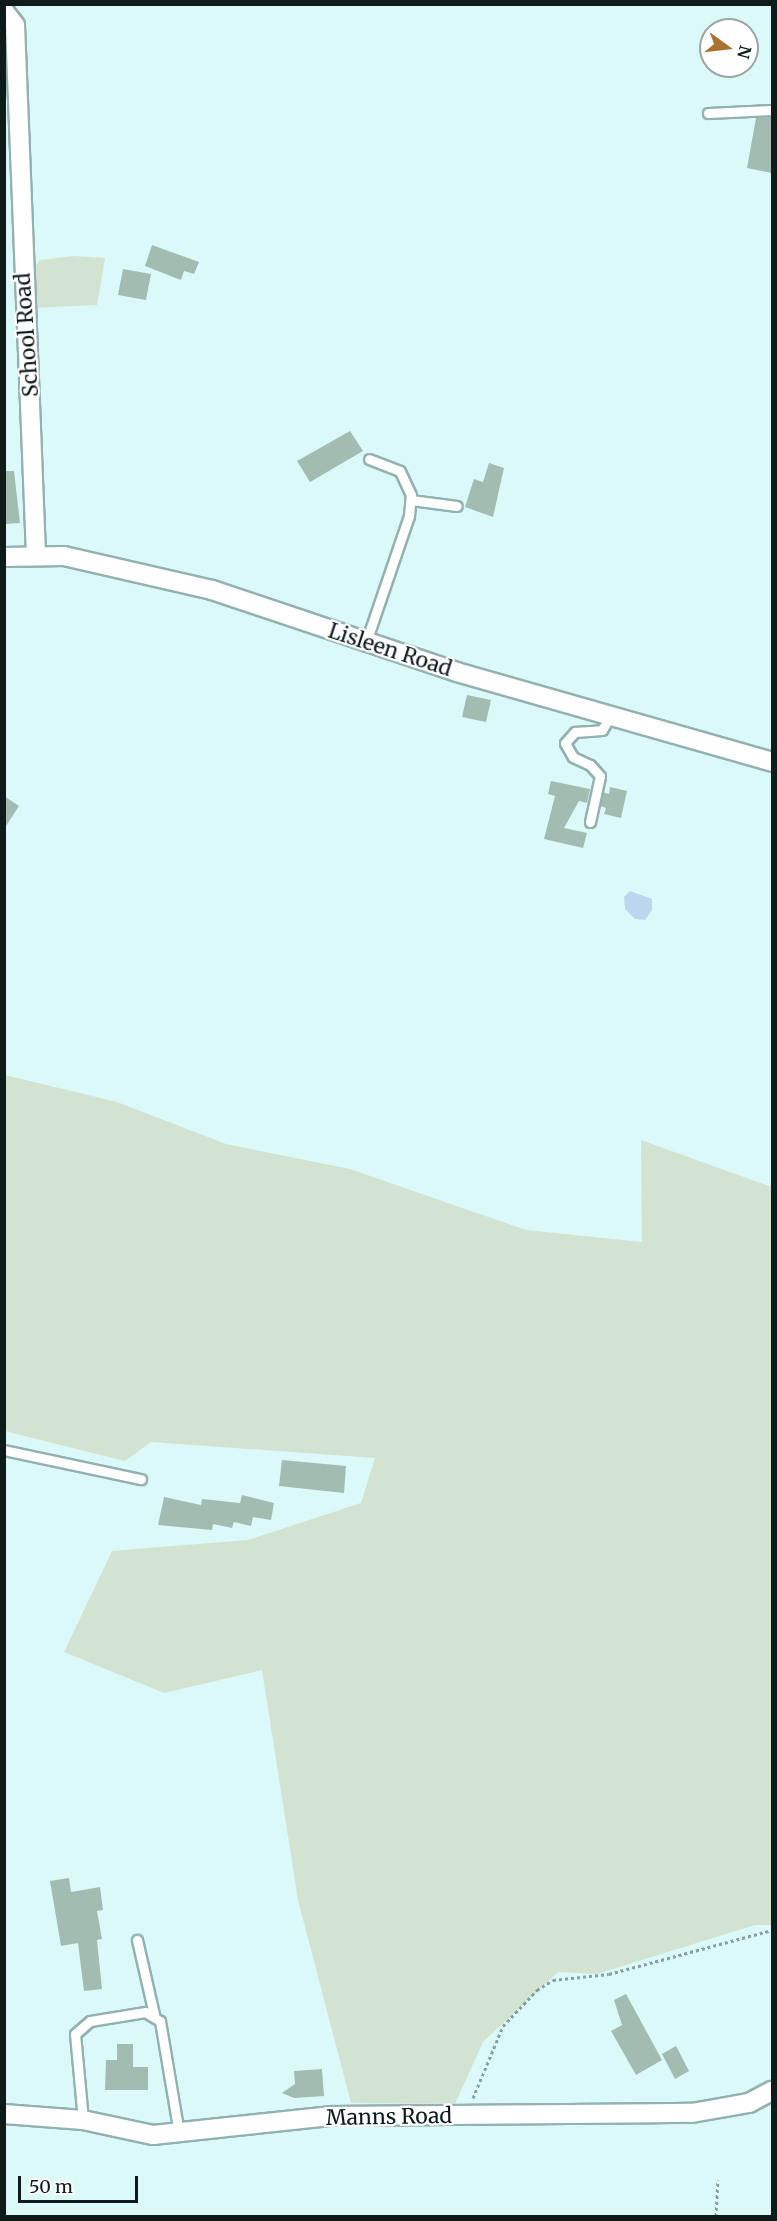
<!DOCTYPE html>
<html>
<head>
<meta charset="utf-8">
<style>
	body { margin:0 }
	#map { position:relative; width:777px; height:2221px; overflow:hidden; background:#dbf9f9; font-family:Merriweather,serif }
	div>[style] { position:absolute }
	.green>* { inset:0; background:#d3e3d2 }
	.water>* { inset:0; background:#bdd6ef }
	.building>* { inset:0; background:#a2bcb2 }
	.path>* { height:3px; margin-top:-1.5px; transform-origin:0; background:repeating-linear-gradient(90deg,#889f9f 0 3px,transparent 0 6px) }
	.roads { filter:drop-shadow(2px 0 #94b1b1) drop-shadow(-2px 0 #94b1b1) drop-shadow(0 2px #94b1b1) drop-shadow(0 -2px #94b1b1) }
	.service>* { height:9px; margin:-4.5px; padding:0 4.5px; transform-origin:4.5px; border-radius:4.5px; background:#fff }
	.minor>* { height:18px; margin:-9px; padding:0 9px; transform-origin:9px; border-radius:9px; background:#fff }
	span { translate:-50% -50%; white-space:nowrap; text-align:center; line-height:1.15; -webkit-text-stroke:4.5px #fff; paint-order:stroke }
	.street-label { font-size:21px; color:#0f1a1a }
	.frame { position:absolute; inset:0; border:6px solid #0f1a1a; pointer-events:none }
	.north { position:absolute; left:699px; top:18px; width:60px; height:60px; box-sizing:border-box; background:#fff; border:2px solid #9fa3a3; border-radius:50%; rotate:105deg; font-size:16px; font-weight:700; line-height:24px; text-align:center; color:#0f1a1a }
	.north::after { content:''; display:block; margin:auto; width:21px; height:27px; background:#aa722f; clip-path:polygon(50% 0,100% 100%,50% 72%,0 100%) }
	.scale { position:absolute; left:18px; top:2176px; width:120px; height:27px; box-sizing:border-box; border:3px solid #0f1a1a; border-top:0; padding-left:8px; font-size:18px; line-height:21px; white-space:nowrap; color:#0f1a1a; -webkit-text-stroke:4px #fff; paint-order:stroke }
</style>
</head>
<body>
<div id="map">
	<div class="green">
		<div style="clip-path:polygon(74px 256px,105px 258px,97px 305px,33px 308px,33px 268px,40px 260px)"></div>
		<div style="clip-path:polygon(5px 1075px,117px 1102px,226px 1144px,350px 1169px,526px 1230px,642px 1242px,641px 1140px,772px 1187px,772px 1925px,755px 1925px,597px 1974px,558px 1972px,483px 2042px,455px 2104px,351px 2103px,298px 1900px,262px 1670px,164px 1693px,64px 1652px,112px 1551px,248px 1540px,361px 1503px,375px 1458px,151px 1442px,125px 1461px,5px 1431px)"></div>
	</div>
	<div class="water">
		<div style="clip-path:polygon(630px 891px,652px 899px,652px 910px,645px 920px,635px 919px,625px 909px,624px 897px)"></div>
	</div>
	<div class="building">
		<div style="clip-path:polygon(772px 117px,772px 173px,747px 168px,756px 118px)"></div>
		<div style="clip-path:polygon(152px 245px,199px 262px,194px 274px,184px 271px,181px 280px,145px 266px)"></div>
		<div style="clip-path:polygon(123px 269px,151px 274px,146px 300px,118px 295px)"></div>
		<div style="clip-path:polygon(350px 431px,363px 451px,310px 482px,297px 461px)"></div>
		<div style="clip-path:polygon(489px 463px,504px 468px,493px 517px,465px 507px,474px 479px,483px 482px)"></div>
		<div style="clip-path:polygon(4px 471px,14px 471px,20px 523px,4px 524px)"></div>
		<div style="clip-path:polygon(467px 695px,491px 700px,486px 722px,462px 717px)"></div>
		<div style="clip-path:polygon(551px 781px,590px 789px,587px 803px,579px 801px,564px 828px,587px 833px,583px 848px,544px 839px,555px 796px,548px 794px)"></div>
		<div style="clip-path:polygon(610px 787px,627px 791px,621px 818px,604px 814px,606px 808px,600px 806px,603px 792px,609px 794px)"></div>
		<div style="clip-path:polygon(4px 796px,19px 806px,4px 829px)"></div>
		<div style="clip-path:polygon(282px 1460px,346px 1466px,344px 1493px,279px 1486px)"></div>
		<div style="clip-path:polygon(242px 1495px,274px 1503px,271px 1520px,253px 1517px,251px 1526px,234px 1522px,232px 1528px,213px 1524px,212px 1530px,158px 1525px,164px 1497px,201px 1505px,202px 1499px,240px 1503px)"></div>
		<div style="clip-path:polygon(69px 1878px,71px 1892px,100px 1887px,103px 1910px,97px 1911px,102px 1939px,97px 1940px,102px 1989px,84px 1991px,78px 1943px,61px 1946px,50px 1881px)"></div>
		<div style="clip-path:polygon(626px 1994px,662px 2060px,636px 2075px,611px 2031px,622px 2025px,614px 2000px)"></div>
		<div style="clip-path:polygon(117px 2044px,133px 2044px,133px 2067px,148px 2067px,148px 2090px,105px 2090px,106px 2060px,117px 2060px)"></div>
		<div style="clip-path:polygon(676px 2046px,689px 2071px,675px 2079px,662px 2054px)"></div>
		<div style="clip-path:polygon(322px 2069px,324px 2096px,294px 2098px,282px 2093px,295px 2084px,294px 2071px)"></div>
	</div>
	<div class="path">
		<div style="left:473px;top:2098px;width:78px;rotate:-67.4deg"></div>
		<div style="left:503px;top:2026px;width:50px;rotate:-46.6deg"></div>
		<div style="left:537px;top:1990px;width:19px;rotate:-32deg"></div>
		<div style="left:553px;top:1980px;width:56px;rotate:-6.1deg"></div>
		<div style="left:609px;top:1974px;width:169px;rotate:-15.1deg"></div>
		<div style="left:716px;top:2216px;width:36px;rotate:-87deg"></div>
	</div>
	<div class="roads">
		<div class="service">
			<div style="left:708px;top:113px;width:64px;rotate:-2.7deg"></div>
			<div style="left:411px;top:500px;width:46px;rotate:7.4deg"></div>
			<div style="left:366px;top:642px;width:133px;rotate:-71.2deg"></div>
			<div style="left:409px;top:516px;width:21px;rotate:-85deg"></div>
			<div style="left:411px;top:495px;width:26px;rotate:-115deg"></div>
			<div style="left:400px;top:471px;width:33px;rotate:-159deg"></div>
			<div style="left:590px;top:822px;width:47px;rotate:-77.7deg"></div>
			<div style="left:600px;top:776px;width:15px;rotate:-132deg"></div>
			<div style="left:590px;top:765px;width:19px;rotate:-155deg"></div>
			<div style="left:573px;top:757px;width:16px;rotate:-120deg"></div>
			<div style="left:565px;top:743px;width:15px;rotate:-48deg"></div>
			<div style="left:575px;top:732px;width:27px;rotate:-4deg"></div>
			<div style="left:602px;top:730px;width:14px;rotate:-60deg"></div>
			<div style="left:4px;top:1450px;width:140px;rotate:12deg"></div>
			<div style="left:137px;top:1940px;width:76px;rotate:77.1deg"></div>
			<div style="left:83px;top:2120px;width:86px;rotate:-95.3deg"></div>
			<div style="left:75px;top:2034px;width:20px;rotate:-41deg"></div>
			<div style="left:90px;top:2021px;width:56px;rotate:-9.3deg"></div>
			<div style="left:145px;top:2012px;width:17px;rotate:31deg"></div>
			<div style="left:160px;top:2021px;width:114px;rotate:80.4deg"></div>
		</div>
		<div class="minor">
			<div style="left:4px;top:11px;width:18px;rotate:52deg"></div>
			<div style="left:15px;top:25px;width:530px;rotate:87.73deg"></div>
			<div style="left:4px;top:557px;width:60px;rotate:-1deg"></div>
			<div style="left:64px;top:556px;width:152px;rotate:12.9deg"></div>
			<div style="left:212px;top:590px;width:258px;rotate:18.5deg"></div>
			<div style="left:457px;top:672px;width:328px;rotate:15.9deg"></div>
			<div style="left:4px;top:2114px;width:79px;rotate:4.3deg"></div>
			<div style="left:83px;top:2120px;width:72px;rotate:12.1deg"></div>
			<div style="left:153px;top:2135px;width:180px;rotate:-6.1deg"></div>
			<div style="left:332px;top:2116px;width:360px;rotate:-0.5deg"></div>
			<div style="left:692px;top:2113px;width:58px;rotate:-10deg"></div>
			<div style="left:749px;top:2103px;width:26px;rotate:-28deg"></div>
		</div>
	</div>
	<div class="street-label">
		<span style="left:27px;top:335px;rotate:-94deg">School Road</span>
		<span style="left:390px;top:650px;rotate:18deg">Lisleen Road</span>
		<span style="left:389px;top:2117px;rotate:-1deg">Manns Road</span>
	</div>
	<div class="frame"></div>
	<div class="north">N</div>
	<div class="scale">50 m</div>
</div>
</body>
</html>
